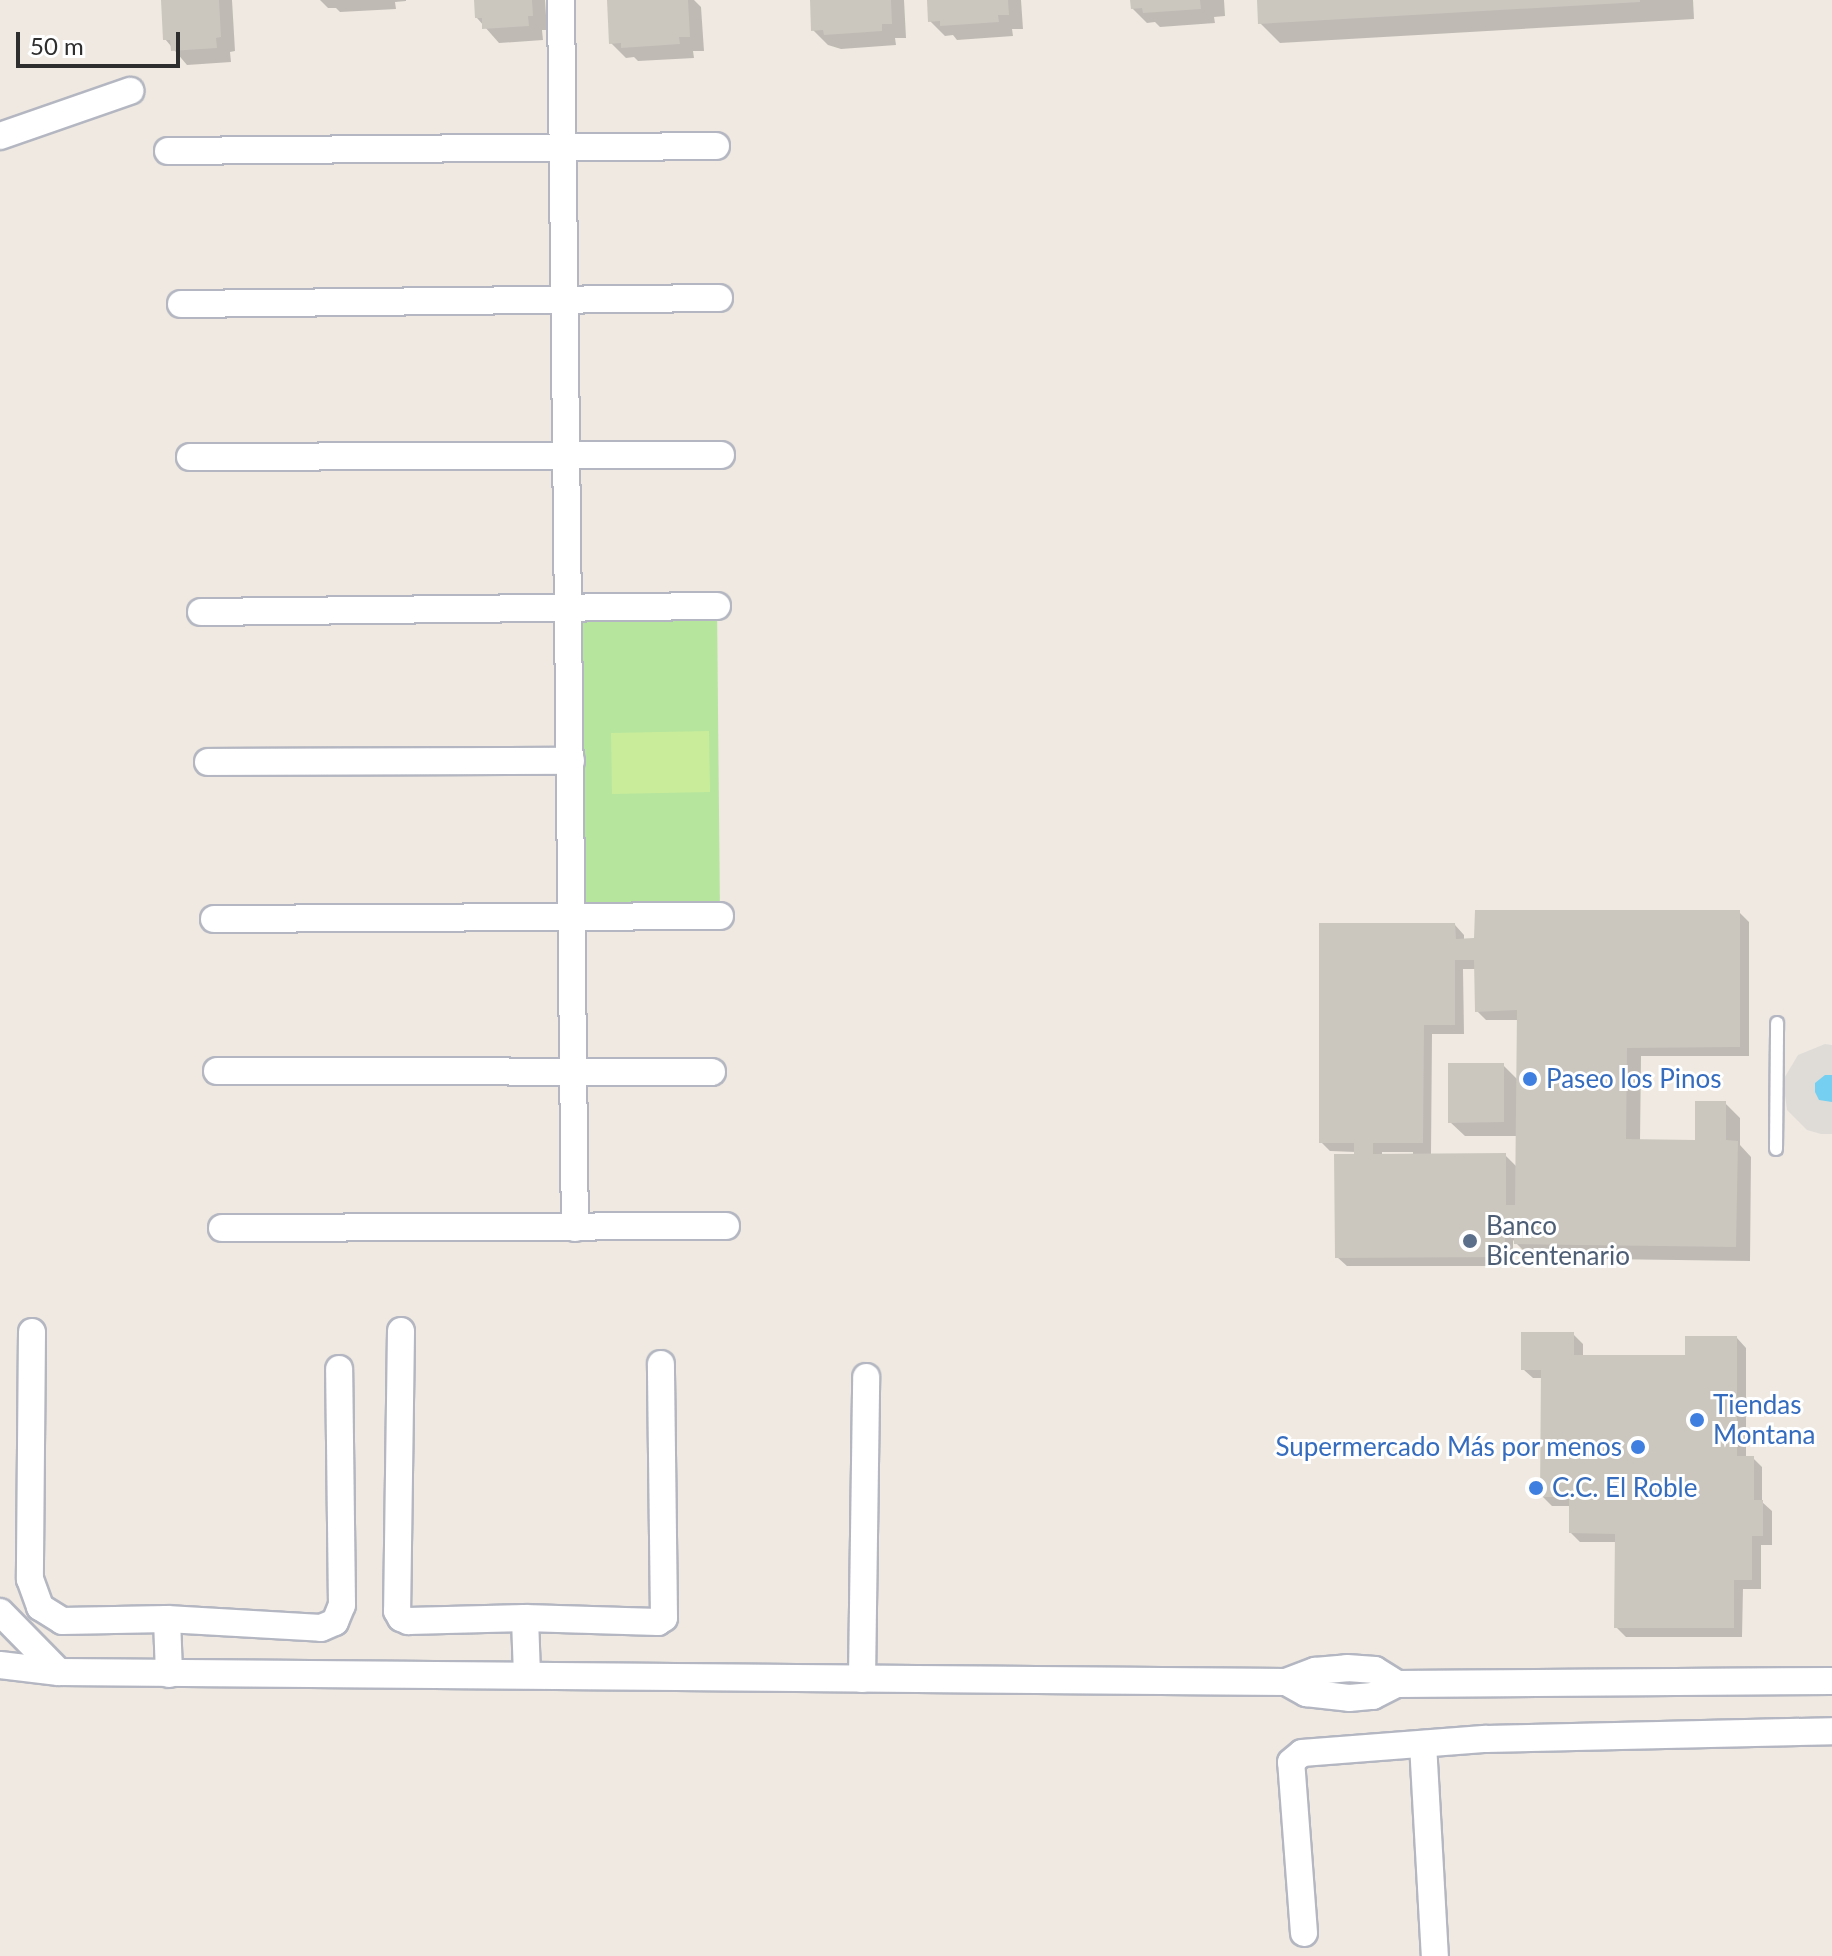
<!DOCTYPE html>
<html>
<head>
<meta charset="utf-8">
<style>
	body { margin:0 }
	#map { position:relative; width:1832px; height:1956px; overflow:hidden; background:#efe9e1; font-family:Lato,sans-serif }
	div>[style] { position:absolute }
	.green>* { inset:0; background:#b6e59e }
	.pitch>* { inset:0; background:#c9ec9a }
	.plaza>* { inset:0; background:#dfdcd8 }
	.water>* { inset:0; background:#75cff0 }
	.shadow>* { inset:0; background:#0003 }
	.building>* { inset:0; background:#cbc7bf }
	.roads { filter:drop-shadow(2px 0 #b4b7c1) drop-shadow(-2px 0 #b4b7c1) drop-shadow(0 2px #b4b7c1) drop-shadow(0 -2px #b4b7c1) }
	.service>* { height:12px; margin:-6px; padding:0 6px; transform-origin:6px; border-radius:6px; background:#fff }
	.minor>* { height:26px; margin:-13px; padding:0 13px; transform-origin:13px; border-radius:13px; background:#fff }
	.dots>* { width:22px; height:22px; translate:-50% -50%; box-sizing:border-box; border:4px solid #fff; border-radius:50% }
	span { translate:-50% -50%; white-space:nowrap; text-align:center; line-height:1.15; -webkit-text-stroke:6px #fff; paint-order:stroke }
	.shop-label { font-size:26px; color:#366cbe }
	.left { translate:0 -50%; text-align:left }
	.right { translate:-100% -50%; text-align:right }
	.service-label { font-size:26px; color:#4e5e75 }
	.scale { position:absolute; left:16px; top:32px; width:164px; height:36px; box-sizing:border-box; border:4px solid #2e2e2e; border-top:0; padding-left:10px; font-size:24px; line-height:28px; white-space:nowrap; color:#2e2e2e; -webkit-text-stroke:6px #fff; paint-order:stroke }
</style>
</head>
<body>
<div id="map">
	<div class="green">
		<div style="clip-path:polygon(717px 606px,720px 916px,572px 917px,569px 608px)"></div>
	</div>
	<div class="pitch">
		<div style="clip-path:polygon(709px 731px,710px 792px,612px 794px,611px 733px)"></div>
	</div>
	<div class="plaza">
		<div style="clip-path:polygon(1825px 1044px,1832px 1045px,1832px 1134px,1821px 1134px,1807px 1130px,1787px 1110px,1783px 1080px,1798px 1055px)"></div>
	</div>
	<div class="water">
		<div style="clip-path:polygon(1825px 1075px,1832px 1075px,1832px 1102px,1819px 1100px,1815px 1092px,1815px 1083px)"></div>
	</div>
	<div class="shadow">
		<div style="clip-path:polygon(163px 0,232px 0,235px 51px,230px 52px,231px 62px,187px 65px,165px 39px)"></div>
		<div style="clip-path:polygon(320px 0,406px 0,406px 1px,395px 2px,396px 9px,340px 12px,336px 8px,328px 8px)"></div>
		<div style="clip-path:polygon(476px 0,545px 0,547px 30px,542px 30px,543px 40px,499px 43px,477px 18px)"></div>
		<div style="clip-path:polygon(609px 0,694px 0,701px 7px,704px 51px,693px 51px,694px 58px,638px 61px,634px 57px,626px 58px,611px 43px)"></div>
		<div style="clip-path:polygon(812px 0,904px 0,906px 38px,895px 38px,896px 45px,841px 49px,828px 45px,813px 30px)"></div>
		<div style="clip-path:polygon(929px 0,1021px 0,1023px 29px,1012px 29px,1013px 36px,957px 40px,953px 35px,945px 36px,930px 21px)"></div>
		<div style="clip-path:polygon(1132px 0,1224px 0,1225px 16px,1214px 17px,1215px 23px,1160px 27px,1155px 22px,1147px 23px,1132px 8px)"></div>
		<div style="clip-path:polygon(1259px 0,1693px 0,1694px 19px,1280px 43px,1260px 23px)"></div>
		<div style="clip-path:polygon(evenodd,1739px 912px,1749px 922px,1749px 1056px,1641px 1056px,1640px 1141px,1697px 1142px,1725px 1103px,1740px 1118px,1740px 1145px,1751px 1157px,1750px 1261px,1531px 1258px,1513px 1240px,1513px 1266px,1347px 1266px,1337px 1257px,1356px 1152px,1330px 1151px,1321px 1142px,1455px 925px,1464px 935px,1464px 940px,1739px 912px,1463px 969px,1477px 969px,1477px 1011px,1486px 1020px,1519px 1020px,1518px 1080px,1503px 1065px,1450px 1122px,1465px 1136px,1518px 1136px,1517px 1167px,1505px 1155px,1431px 1156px,1432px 1034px,1464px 1034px,1463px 969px,1739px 912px,1382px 1152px,1413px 1152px,1413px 1156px,1382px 1156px,1382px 1152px)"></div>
		<div style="clip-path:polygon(1573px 1334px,1583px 1344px,1583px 1357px,1687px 1357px,1737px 1338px,1746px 1348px,1746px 1458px,1753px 1458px,1762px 1467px,1762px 1502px,1772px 1511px,1772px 1545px,1761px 1545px,1761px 1589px,1743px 1589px,1742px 1637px,1626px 1637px,1616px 1627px,1616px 1542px,1580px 1542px,1571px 1533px,1571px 1506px,1552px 1506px,1542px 1496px,1543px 1378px,1533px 1378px,1523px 1369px)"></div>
	</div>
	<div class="building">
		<div style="clip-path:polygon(161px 0,219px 0,221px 37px,216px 38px,217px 48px,171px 51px,170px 40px,163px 40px)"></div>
		<div style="clip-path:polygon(474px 0,532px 0,533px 16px,528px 16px,529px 26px,482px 29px,482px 18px,475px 18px)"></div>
		<div style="clip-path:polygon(607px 0,688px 0,690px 37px,679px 37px,680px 44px,621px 48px,621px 43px,609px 44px)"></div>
		<div style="clip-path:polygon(810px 0,891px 0,892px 24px,882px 24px,882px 31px,824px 35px,823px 30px,811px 31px)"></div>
		<div style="clip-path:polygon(927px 0,1008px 0,1009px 15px,998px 15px,999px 22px,940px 26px,940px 21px,928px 22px)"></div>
		<div style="clip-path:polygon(1130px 0,1200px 0,1201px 9px,1143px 13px,1142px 8px,1131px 9px)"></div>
		<div style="clip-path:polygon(1257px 0,1640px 0,1640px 2px,1258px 24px)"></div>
		<div style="clip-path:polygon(evenodd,1475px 910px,1740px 910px,1740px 1047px,1627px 1048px,1626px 1139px,1695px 1140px,1695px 1101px,1726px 1101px,1726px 1140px,1738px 1141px,1736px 1247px,1514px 1244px,1514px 1222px,1505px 1222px,1505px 1257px,1335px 1258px,1334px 1154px,1354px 1154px,1354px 1143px,1319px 1143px,1319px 923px,1455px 923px,1456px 939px,1474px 938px,1475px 910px,1455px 960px,1474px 960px,1475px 1012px,1517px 1010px,1515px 1205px,1506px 1205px,1506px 1153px,1373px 1154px,1373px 1143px,1423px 1143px,1424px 1025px,1455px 1025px,1455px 960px)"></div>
		<div style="clip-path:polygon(1448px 1063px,1504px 1063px,1504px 1122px,1448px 1123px)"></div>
		<div style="clip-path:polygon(1521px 1332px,1574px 1332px,1574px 1355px,1685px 1355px,1685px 1336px,1737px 1336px,1737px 1456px,1754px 1456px,1754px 1500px,1763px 1500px,1763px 1536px,1752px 1536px,1752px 1580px,1734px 1580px,1734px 1628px,1614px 1628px,1615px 1534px,1569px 1533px,1569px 1497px,1540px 1497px,1541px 1370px,1521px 1370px)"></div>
	</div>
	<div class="roads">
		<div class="service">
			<div style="left:1776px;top:1149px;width:126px;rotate:-89.5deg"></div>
		</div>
		<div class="minor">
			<div style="left:561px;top:0;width:1228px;rotate:89.35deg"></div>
			<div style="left:0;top:136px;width:138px;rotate:-19.1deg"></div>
			<div style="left:168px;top:151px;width:548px;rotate:-0.52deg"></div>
			<div style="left:181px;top:304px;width:538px;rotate:-0.64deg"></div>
			<div style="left:190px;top:457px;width:531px;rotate:-0.22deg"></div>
			<div style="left:201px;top:612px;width:516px;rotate:-0.67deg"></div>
			<div style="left:208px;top:762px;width:363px;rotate:-0.2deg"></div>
			<div style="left:214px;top:919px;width:506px;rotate:-0.34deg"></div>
			<div style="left:217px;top:1071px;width:495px;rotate:0.1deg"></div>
			<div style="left:222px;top:1228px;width:504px;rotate:-0.23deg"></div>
			<div style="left:401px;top:1331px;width:280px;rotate:90.8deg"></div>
			<div style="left:397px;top:1611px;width:8px;rotate:60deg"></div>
			<div style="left:401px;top:1618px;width:8px;rotate:23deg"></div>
			<div style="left:408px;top:1621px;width:117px;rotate:-1.5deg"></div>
			<div style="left:525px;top:1618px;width:133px;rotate:1.7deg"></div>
			<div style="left:658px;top:1622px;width:7px;rotate:-34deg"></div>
			<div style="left:664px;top:1618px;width:254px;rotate:-90.7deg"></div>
			<div style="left:32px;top:1332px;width:247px;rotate:90.5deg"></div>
			<div style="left:30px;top:1579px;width:30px;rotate:70deg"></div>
			<div style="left:40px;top:1607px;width:26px;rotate:32deg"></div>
			<div style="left:62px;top:1621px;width:105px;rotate:-1.1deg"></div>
			<div style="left:167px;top:1619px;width:154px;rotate:3.3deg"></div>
			<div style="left:321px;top:1628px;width:15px;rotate:-23deg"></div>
			<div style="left:335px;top:1622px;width:18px;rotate:-68deg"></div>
			<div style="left:342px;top:1605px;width:236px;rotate:-90.7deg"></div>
			<div style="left:0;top:1612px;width:84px;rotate:45.5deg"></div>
			<div style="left:59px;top:1672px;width:1227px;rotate:0.47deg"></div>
			<div style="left:1286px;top:1682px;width:31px;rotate:-21deg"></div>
			<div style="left:1315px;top:1671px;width:32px;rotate:-5deg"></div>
			<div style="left:1347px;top:1668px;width:28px;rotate:4deg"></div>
			<div style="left:1375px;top:1670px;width:26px;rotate:32deg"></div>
			<div style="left:525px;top:1618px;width:57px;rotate:88deg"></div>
			<div style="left:167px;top:1619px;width:55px;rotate:87.9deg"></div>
			<div style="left:0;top:1665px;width:59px;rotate:6.8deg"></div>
			<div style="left:862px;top:1679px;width:302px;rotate:-89.2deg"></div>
			<div style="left:1286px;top:1682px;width:23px;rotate:29deg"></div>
			<div style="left:1306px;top:1693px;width:43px;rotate:6.6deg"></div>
			<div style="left:1349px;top:1698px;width:24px;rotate:-5deg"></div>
			<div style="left:1373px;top:1696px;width:27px;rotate:-27deg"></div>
			<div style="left:1397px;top:1684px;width:435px;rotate:-0.4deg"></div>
			<div style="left:1423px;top:1744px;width:212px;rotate:86.8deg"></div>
			<div style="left:1304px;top:1933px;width:171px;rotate:-94.3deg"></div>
			<div style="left:1291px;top:1762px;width:14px;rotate:-39deg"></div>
			<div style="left:1302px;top:1753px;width:185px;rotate:-4.4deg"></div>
			<div style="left:1486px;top:1739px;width:346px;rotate:-1.3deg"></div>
		</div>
	</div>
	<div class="dots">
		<div style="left:1530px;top:1079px;background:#3f7fe0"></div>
		<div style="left:1470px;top:1241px;background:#5c6f8a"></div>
		<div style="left:1697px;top:1420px;background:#3f7fe0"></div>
		<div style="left:1638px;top:1447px;background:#3f7fe0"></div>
		<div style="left:1536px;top:1488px;background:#3f7fe0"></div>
	</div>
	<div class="shop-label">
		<span class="left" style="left:1546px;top:1079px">Paseo los Pinos</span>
		<span class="left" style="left:1713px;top:1420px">Tiendas<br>Montana</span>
		<span class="right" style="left:1622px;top:1447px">Supermercado Más por menos</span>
		<span class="left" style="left:1552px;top:1488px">C.C. El Roble</span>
	</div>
	<div class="service-label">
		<span class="left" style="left:1486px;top:1241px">Banco<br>Bicentenario</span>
	</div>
	<div class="scale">50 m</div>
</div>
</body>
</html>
